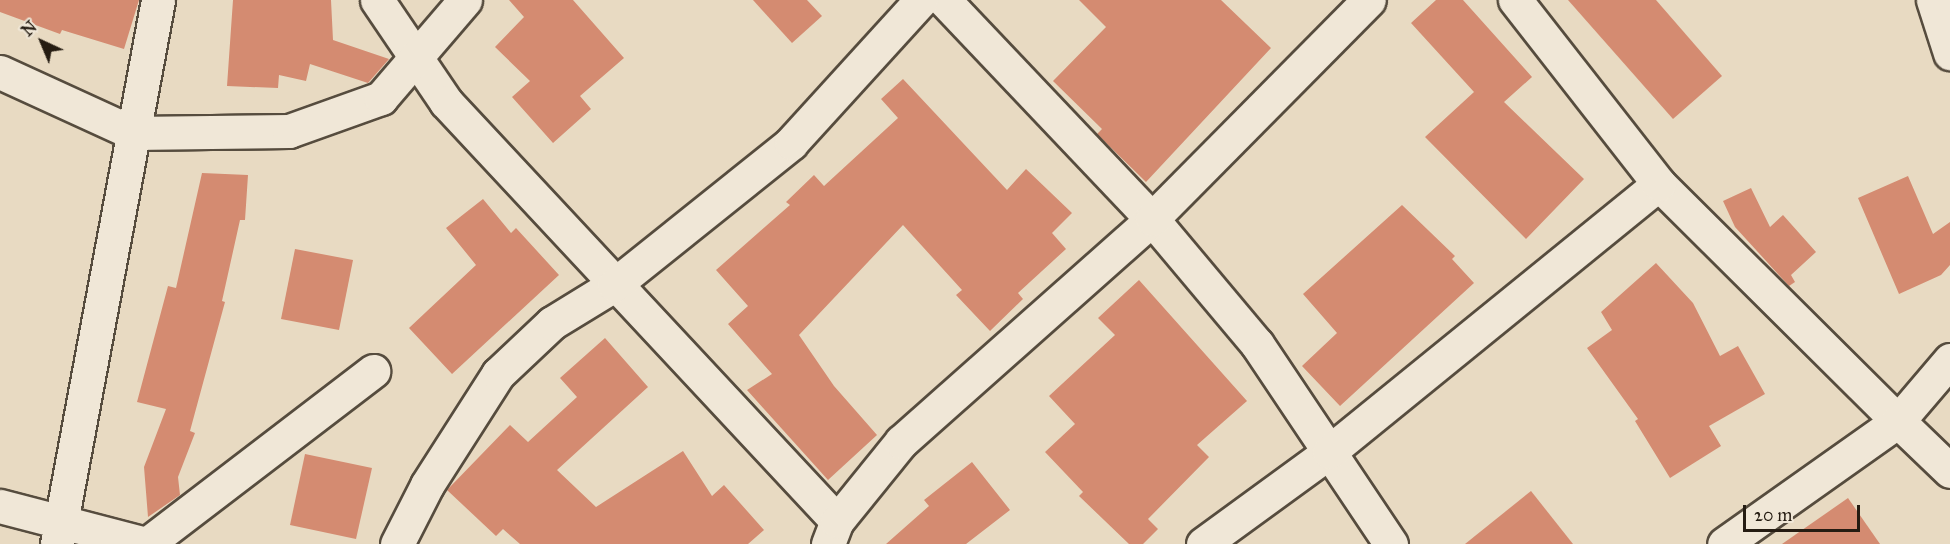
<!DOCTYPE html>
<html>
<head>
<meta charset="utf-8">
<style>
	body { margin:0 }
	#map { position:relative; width:1950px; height:544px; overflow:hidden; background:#e8dac2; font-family:"IM FELL Great Primer",serif }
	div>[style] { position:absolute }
	.building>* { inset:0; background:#d48b71 }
	.roads { filter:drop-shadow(2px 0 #564c3e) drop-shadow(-2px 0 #564c3e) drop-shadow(0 2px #564c3e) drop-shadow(0 -2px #564c3e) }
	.minor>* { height:33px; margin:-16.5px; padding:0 16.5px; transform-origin:16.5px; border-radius:16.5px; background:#f0e7d7 }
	span { translate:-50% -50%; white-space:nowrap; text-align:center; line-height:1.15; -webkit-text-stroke:4.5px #f0e7d7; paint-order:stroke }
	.north { position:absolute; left:12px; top:12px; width:60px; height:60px; -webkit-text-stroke:4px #f0e7d7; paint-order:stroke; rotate:316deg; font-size:16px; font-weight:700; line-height:24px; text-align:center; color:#251c12 }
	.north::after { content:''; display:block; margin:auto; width:21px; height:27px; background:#251c12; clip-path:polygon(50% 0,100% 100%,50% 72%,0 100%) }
	.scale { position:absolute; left:1743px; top:505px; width:117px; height:27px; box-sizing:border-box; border:3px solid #251c12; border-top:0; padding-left:8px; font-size:18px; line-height:21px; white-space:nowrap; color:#251c12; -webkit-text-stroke:4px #f0e7d7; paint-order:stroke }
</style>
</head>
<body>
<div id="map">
	<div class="building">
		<div style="clip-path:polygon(0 0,139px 0,124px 49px,62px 30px,60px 34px,0 12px)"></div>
		<div style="clip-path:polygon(233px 0,331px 0,333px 40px,389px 59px,368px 83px,310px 64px,306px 81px,279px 75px,278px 88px,227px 86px)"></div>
		<div style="clip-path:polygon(509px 0,573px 0,624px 58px,580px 96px,591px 109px,553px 143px,512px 97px,530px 81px,495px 47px,524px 17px)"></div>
		<div style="clip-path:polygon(753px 0,807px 0,822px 16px,792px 43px)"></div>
		<div style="clip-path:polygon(1079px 0,1221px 0,1271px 48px,1146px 182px,1097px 134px,1102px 129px,1053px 81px,1106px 27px)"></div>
		<div style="clip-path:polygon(1436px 0,1463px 0,1532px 77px,1504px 102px,1584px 179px,1526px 239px,1425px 137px,1474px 92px,1411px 23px)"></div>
		<div style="clip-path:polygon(1568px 0,1656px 0,1722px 76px,1673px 119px)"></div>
		<div style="clip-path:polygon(903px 79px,1007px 190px,1026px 169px,1072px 213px,1052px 233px,1066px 249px,1018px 293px,1023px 299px,990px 331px,956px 295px,962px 290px,903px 225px,799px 335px,834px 386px,877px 435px,828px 480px,747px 390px,772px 374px,728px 324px,748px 306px,716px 270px,790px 205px,786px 202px,814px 175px,824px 186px,898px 118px,881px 99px)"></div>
		<div style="clip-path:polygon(202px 173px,248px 175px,245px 220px,240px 220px,222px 301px,225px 302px,190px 431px,195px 433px,178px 477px,180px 495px,148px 517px,144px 467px,166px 409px,137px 402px,168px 286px,176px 288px)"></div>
		<div style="clip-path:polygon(1908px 176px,1933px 234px,1950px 222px,1950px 265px,1941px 275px,1899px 294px,1858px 198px)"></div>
		<div style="clip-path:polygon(1751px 188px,1770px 227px,1783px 215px,1816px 252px,1791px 275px,1795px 282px,1789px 286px,1735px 227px,1723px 201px)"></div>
		<div style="clip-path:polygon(483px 199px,511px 233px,516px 228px,559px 275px,452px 374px,409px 328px,476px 265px,446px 228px)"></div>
		<div style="clip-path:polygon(1402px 205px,1455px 256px,1452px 259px,1474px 283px,1340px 406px,1302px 366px,1337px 333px,1303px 294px)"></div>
		<div style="clip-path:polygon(295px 249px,353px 260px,339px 330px,281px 319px)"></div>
		<div style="clip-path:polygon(1656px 263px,1693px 303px,1720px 356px,1738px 346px,1765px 394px,1709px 426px,1721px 446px,1670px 478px,1635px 421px,1638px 419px,1587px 348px,1612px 330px,1601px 312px)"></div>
		<div style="clip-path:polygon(1139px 280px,1247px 401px,1197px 445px,1209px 457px,1148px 519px,1158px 529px,1143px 544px,1129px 544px,1079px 496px,1083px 492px,1045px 452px,1075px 424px,1049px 396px,1115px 335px,1098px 318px)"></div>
		<div style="clip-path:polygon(605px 338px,648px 387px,557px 470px,596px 507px,683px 451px,712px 496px,724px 485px,764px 530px,748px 544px,520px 544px,503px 529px,496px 536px,447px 490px,510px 425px,528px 442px,577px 397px,560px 378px)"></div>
		<div style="clip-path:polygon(305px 454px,372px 468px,356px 539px,290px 525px)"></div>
		<div style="clip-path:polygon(972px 462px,1010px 510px,966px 544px,886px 544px,929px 506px,924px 500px)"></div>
		<div style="clip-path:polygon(1531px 491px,1573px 544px,1465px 544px)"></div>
		<div style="clip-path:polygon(1848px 498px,1880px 544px,1782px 544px)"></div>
	</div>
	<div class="roads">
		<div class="minor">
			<div style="left:377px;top:0;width:123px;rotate:55.9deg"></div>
			<div style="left:446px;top:102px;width:573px;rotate:46.98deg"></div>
			<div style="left:944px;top:0;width:302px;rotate:46.5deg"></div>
			<div style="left:1152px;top:219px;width:163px;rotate:50deg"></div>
			<div style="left:1257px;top:344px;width:241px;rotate:56.2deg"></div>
			<div style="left:1933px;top:0;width:56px;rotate:72.2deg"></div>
			<div style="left:0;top:72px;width:146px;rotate:24.6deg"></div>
			<div style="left:133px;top:133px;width:156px;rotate:-0.7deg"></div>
			<div style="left:289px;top:131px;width:98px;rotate:-19.7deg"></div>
			<div style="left:381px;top:98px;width:129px;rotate:-49.4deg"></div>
			<div style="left:1659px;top:184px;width:337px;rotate:44.8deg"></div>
			<div style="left:1898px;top:421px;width:213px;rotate:144.7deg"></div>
			<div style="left:1950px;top:360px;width:80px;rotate:130.4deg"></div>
			<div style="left:1898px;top:421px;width:72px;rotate:43.9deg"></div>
			<div style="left:0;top:506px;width:151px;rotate:14.6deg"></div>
			<div style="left:57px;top:544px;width:553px;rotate:-79.48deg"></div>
			<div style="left:147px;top:544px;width:285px;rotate:-37.4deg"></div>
			<div style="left:397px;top:544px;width:66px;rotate:-63deg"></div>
			<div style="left:427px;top:485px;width:132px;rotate:-57.4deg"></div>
			<div style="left:498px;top:374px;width:74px;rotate:-43.4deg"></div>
			<div style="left:552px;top:323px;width:73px;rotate:-31.5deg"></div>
			<div style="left:614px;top:285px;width:227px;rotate:-38.7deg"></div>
			<div style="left:791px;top:143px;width:193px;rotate:-47.7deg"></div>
			<div style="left:828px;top:544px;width:25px;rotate:-69deg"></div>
			<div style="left:837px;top:521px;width:102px;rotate:-51deg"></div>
			<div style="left:901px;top:442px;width:336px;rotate:-41.6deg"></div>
			<div style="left:1152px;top:219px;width:308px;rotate:-45.3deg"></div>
			<div style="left:1203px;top:544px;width:156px;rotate:-36.1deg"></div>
			<div style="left:1329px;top:452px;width:425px;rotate:-39.1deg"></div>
			<div style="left:1659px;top:184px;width:234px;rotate:-128deg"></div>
		</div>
	</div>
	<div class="north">N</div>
	<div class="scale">20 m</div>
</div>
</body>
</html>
